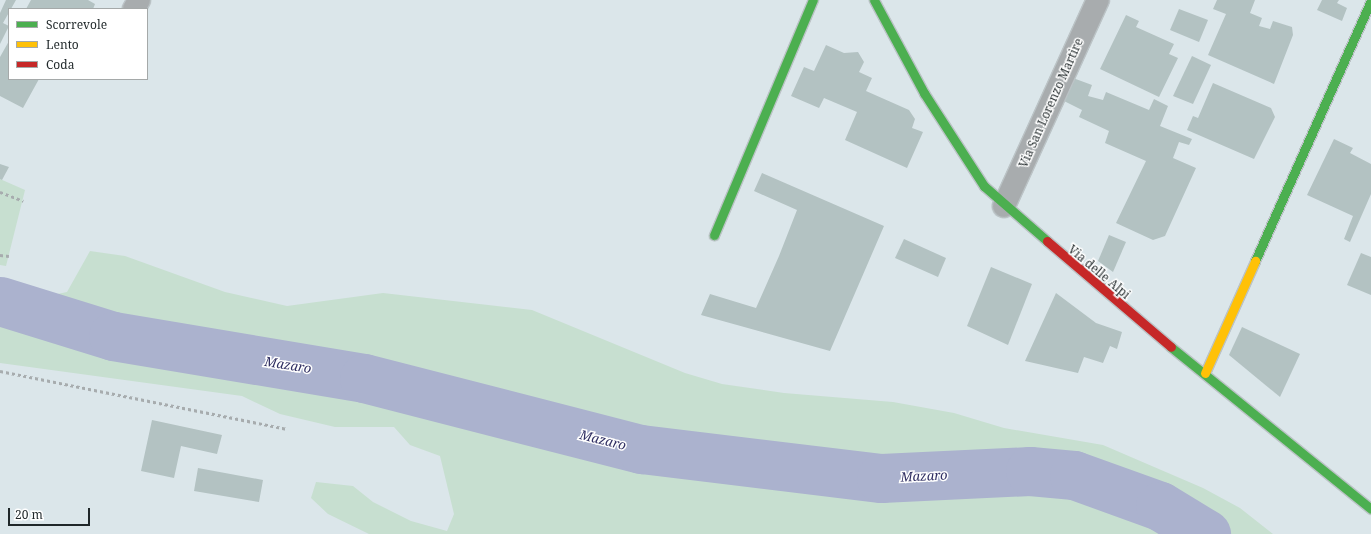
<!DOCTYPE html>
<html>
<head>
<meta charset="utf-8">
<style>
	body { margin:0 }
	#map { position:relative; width:1371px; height:534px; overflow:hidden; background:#dbe6ea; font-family:"Noto Serif",serif }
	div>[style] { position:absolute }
	.green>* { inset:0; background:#c7dfd0 }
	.water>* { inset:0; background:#abb2ce }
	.river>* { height:49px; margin:-24.5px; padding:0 24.5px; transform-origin:24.5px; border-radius:24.5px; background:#abb2ce }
	.building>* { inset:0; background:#b3c2c2 }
	.path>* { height:2.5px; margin-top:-1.25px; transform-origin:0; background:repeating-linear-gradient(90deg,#a7acae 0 3px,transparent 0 6px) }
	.roads { filter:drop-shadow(1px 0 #bbc3c6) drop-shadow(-1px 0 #bbc3c6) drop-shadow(0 1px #bbc3c6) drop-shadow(0 -1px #bbc3c6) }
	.street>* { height:22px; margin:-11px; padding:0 11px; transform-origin:11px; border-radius:11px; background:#a8acae }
	.fast>* { height:9px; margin:-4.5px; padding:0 4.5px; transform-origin:4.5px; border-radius:4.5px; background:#4caf50 }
	.slow>* { height:9px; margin:-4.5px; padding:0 4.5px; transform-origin:4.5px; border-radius:4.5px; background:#ffc107 }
	.jam>* { height:9px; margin:-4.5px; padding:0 4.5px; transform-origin:4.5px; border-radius:4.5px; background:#c62828 }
	span { translate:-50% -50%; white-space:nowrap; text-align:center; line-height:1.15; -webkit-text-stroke:3px #fff; paint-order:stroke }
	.street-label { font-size:12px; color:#1f2729 }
	.water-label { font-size:13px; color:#302f62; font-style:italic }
	.legend { position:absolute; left:8px; top:8px; width:140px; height:72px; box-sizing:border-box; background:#fff; border:1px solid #a5a9a9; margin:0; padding:5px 7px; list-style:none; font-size:12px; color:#1f2729 }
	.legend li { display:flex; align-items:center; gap:8px; height:20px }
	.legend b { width:20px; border:1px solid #a5a9a9 }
	.scale { position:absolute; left:8px; top:508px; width:82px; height:18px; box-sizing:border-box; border:2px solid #1f2729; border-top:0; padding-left:5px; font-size:12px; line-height:14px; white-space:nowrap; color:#1f2729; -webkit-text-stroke:3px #fff; paint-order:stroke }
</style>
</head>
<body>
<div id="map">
	<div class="green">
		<div style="clip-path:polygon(0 179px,25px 190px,6px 266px,0 265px)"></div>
		<div style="clip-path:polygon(90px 251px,125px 256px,225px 292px,287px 306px,383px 293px,532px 310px,685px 373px,722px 384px,784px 393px,893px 402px,954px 413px,1004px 428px,1103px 445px,1203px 488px,1240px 508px,1273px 534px,369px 534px,328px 514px,311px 498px,316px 482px,353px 486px,373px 502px,411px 521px,447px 531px,454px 514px,440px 456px,410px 445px,394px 427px,335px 427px,280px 414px,242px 396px,0 363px,0 312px,25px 311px,0 295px,0 285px,19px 287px,38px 298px,67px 292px)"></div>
	</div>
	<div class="water">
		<div style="clip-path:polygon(0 295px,10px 300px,26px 312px,0 312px)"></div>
	</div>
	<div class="river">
		<div style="left:0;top:301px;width:118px;rotate:17.2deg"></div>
		<div style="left:113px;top:336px;width:254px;rotate:9.5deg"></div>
		<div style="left:364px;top:378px;width:286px;rotate:14.4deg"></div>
		<div style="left:641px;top:449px;width:242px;rotate:6.9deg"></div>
		<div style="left:881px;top:478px;width:149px;rotate:-2.7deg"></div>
		<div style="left:1030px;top:471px;width:44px;rotate:5.2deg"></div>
		<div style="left:1074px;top:475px;width:91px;rotate:19.8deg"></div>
		<div style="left:1160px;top:506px;width:54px;rotate:31.3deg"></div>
	</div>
	<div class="building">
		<div style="clip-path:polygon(6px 0,16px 0,3px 23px,9px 26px,0 44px,0 13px)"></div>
		<div style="clip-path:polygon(31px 0,88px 0,95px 4px,93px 9px,26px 9px)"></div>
		<div style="clip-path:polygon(1217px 0,1255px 0,1250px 13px,1262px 18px,1259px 26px,1270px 29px,1273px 21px,1292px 27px,1293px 35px,1274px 84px,1208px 55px,1226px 14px,1213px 9px)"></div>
		<div style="clip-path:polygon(1322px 0,1339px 0,1337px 3px,1347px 8px,1342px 21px,1317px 10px)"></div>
		<div style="clip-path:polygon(1179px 9px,1208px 20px,1199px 42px,1170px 30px)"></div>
		<div style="clip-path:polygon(1126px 15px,1139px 21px,1136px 27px,1174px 44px,1169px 54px,1178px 58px,1159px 97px,1100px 69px)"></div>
		<div style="clip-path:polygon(9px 41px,9px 79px,39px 79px,23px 108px,0 96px,0 57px)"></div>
		<div style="clip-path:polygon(826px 45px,844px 53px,858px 52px,864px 62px,859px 72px,872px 78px,866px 91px,909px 110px,915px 119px,912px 128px,923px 132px,907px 168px,845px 140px,857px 112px,824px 98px,819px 108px,791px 96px,804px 67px,814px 71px)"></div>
		<div style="clip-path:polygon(1192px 56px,1211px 65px,1193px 104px,1173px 96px)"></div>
		<div style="clip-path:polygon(1073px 78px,1092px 85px,1088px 96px,1103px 100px,1106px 92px,1149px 110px,1154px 99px,1168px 106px,1160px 126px,1192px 139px,1189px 145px,1179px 142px,1173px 158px,1196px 168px,1165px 236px,1153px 240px,1116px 223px,1146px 161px,1105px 143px,1109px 131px,1079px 117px,1082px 110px,1064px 101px)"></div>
		<div style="clip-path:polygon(1213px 83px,1271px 108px,1275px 117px,1254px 159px,1187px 130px,1193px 116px,1198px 118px)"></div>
		<div style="clip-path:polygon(1334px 139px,1353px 148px,1350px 153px,1371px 164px,1371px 194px,1350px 242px,1344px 239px,1353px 216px,1307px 195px)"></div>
		<div style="clip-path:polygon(0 164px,9px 167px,2px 180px,0 179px)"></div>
		<div style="clip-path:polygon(762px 173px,884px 226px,830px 351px,701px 315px,710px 294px,756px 308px,779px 256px,797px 210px,754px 191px)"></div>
		<div style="clip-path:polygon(1109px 235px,1126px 242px,1113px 272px,1098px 261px)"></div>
		<div style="clip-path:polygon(904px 239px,946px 258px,938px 277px,895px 258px)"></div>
		<div style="clip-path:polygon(1361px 253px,1371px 257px,1371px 295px,1347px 285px)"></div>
		<div style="clip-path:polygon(991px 267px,1032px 284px,1008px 345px,967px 326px)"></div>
		<div style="clip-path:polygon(1056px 293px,1096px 323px,1122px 332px,1117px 349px,1110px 346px,1103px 363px,1084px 357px,1078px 373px,1025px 361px)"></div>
		<div style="clip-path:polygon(1242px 327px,1300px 354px,1280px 397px,1229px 355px)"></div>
		<div style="clip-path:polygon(152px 420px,222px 435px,217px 454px,181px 446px,174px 478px,141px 471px)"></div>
		<div style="clip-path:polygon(198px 468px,263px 480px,259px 502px,194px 491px)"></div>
	</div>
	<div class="path">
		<div style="left:0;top:192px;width:25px;rotate:21deg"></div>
		<div style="left:0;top:255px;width:9px;rotate:6deg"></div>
		<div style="left:0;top:371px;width:293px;rotate:11.4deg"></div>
	</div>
	<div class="roads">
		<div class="street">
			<div style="left:134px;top:9px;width:10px;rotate:-61deg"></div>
			<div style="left:1004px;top:206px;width:226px;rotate:-65.5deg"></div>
		</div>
		<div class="fast">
			<div style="left:874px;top:0;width:106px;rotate:61.7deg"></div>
			<div style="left:924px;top:93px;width:111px;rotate:57.2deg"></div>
			<div style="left:984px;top:186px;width:84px;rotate:41.1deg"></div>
			<div style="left:714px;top:235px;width:255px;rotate:-67.2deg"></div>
			<div style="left:1255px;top:261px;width:286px;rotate:-66deg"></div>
			<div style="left:1171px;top:347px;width:257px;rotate:39deg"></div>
		</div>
		<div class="slow">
			<div style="left:1205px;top:373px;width:123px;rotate:-65.9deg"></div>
		</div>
		<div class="jam">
			<div style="left:1047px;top:241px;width:163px;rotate:40.5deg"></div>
		</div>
	</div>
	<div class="street-label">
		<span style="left:1051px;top:103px;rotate:-66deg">Via San Lorenzo Martire</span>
		<span style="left:1099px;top:272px;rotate:40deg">Via delle Alpi</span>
	</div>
	<div class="water-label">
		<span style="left:288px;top:365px;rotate:9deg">Mazaro</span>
		<span style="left:603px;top:440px;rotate:14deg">Mazaro</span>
		<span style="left:924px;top:476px;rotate:-3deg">Mazaro</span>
	</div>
	<ul class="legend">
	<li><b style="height:5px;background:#4caf50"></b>Scorrevole</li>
	<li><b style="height:5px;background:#ffc107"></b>Lento</li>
	<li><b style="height:5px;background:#c62828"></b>Coda</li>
	</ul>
	<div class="scale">20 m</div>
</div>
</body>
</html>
